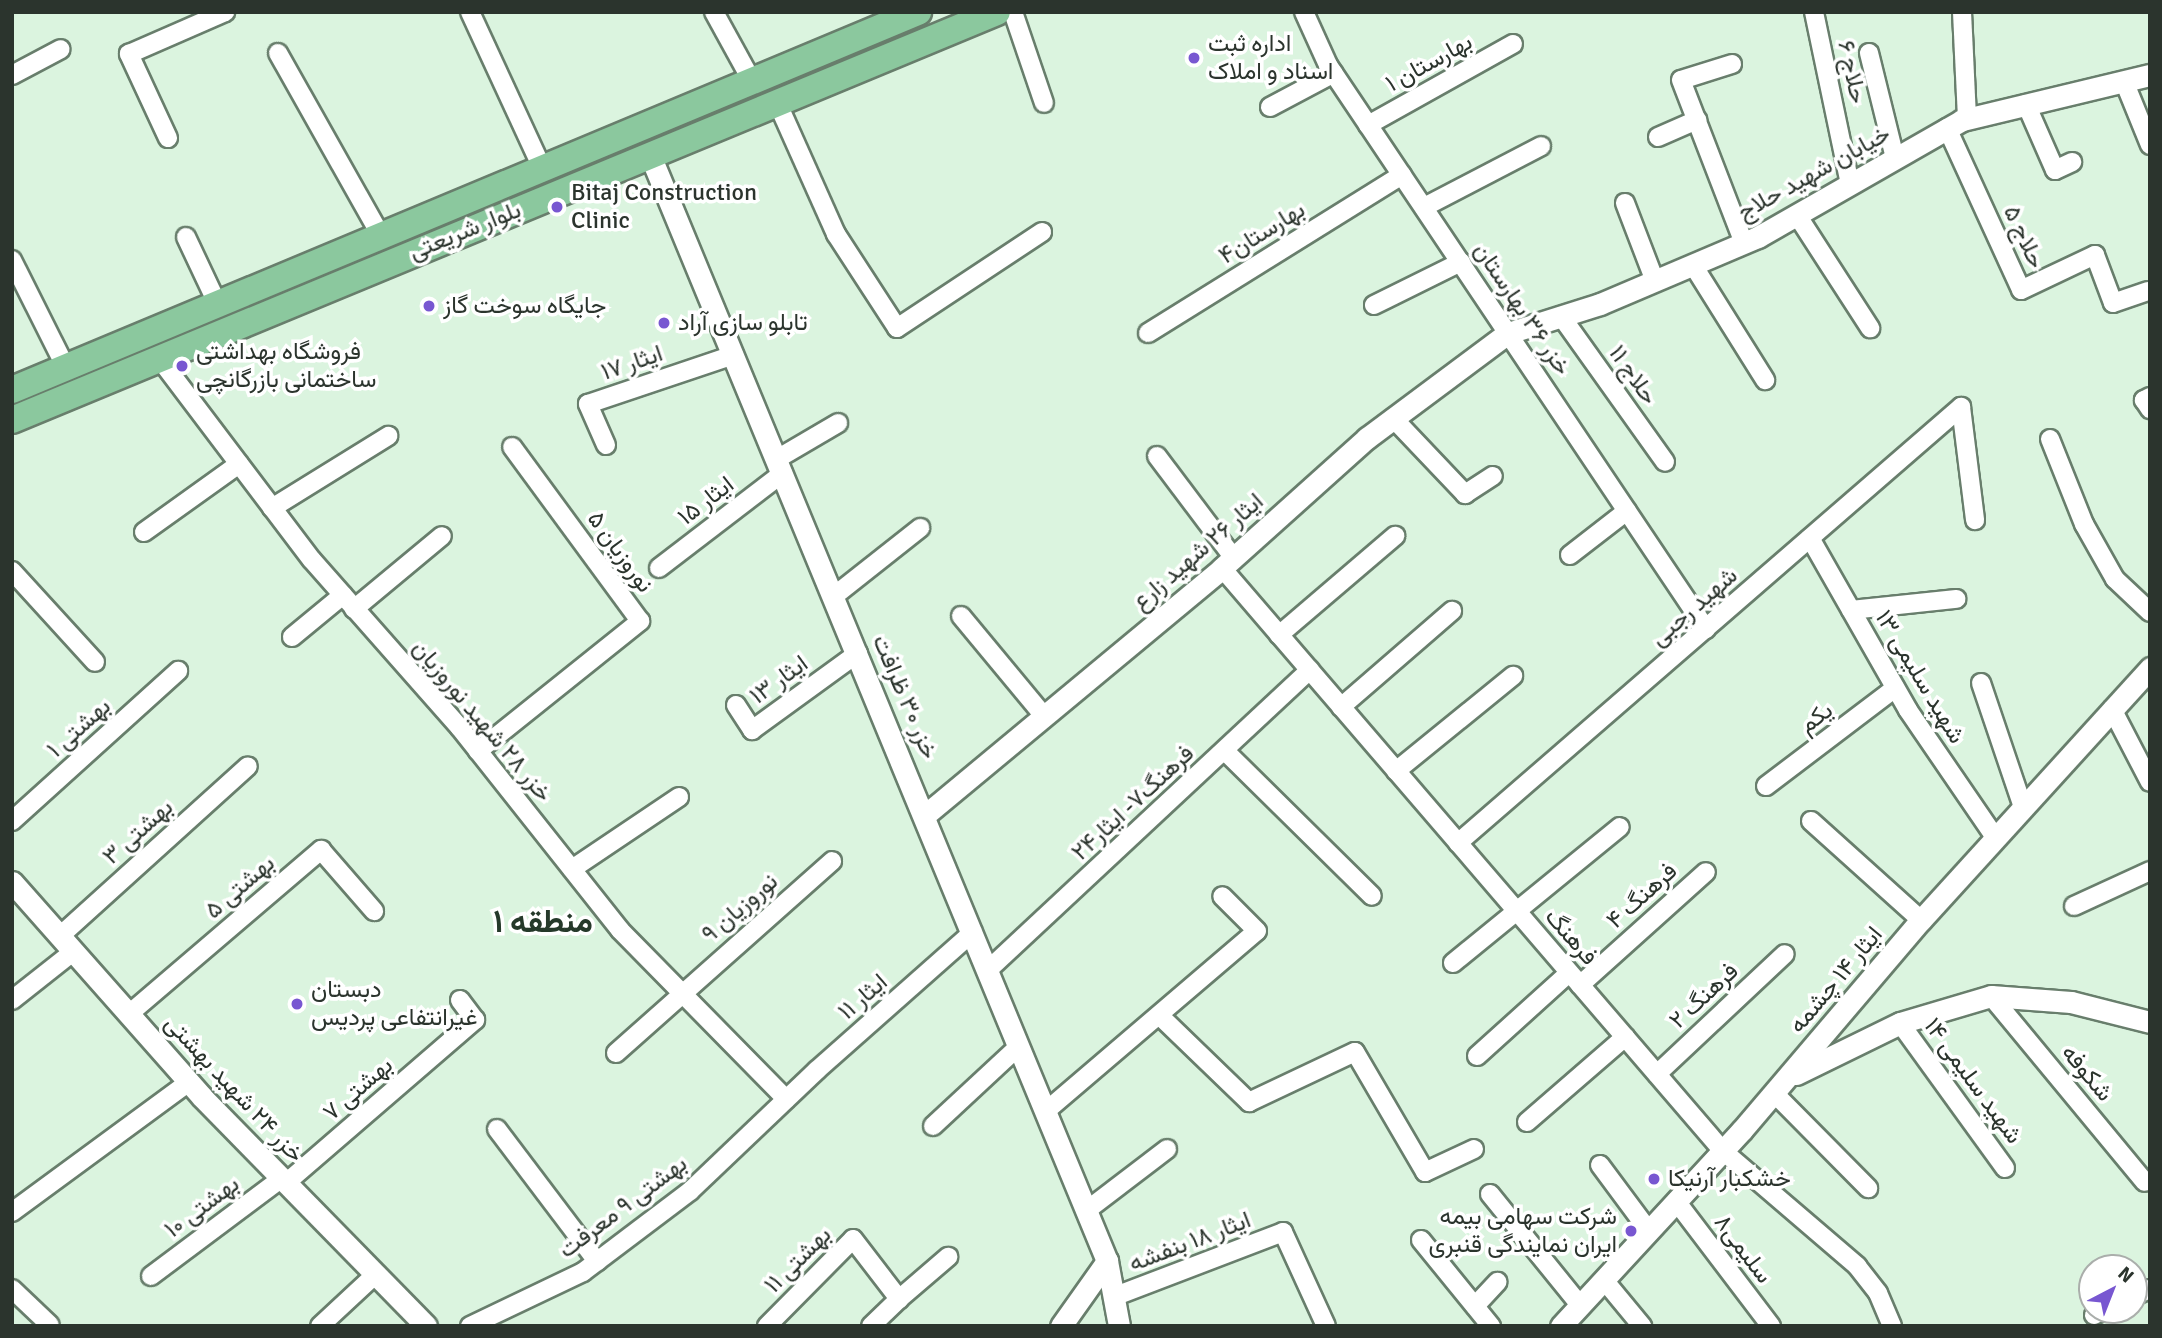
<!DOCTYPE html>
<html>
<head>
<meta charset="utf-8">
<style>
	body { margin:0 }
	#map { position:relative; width:2162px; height:1338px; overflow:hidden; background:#dbf4df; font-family:Signika,Vazirmatn,sans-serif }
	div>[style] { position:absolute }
	.roads { filter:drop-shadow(2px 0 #687e6c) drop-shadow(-2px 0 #687e6c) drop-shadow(0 2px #687e6c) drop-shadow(0 -2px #687e6c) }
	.minor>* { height:18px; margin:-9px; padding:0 9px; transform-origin:9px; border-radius:9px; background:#fff }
	.tertiary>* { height:21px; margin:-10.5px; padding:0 10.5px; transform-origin:10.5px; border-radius:10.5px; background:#fff }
	.primary>* { height:26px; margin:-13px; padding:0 13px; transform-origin:13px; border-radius:13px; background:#8bc89e }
	.dots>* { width:19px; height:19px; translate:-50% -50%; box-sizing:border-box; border:4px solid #fff; border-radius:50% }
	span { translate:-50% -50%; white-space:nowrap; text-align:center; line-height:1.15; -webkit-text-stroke:7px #fff; paint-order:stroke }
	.poi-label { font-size:24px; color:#2b342d }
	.left { translate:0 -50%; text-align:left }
	.right { translate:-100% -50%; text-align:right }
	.street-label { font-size:24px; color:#2b342d }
	.district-label { font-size:32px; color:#25392a; font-weight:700 }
	.frame { position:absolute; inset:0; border:14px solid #2b342d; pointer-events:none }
	.north { position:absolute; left:2078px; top:1254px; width:70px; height:70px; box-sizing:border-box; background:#fff; border:2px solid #aaaeab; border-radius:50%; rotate:42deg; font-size:19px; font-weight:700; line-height:28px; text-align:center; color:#2b342d }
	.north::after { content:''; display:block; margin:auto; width:24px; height:32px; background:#7857d1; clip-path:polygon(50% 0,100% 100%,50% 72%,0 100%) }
</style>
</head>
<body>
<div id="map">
	<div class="roads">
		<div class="minor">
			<div style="left:470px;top:12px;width:172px;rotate:65.2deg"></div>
			<div style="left:714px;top:12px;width:79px;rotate:61.2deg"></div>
			<div style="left:1013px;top:12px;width:96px;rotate:71.2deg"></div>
			<div style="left:1304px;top:12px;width:58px;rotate:65.6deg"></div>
			<div style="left:1328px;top:65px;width:679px;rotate:56.17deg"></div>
			<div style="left:1814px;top:12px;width:176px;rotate:78.2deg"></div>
			<div style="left:1962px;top:12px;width:106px;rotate:87.3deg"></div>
			<div style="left:278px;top:53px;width:210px;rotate:60.6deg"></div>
			<div style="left:1869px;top:53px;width:108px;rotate:76.1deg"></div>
			<div style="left:1732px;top:64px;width:53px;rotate:162.6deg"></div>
			<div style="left:1681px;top:80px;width:175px;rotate:68.9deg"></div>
			<div style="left:12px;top:75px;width:55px;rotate:-28deg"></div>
			<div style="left:2124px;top:81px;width:69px;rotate:67.9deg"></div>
			<div style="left:777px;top:102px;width:145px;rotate:65.9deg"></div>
			<div style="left:836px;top:234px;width:112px;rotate:57deg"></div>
			<div style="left:897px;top:328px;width:174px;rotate:-33.5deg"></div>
			<div style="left:2026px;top:104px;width:72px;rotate:66.3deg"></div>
			<div style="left:2055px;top:170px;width:19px;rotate:-25deg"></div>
			<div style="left:1270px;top:107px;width:72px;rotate:-28deg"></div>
			<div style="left:1368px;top:125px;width:166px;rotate:-29.2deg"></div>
			<div style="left:1947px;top:128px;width:178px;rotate:65.4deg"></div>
			<div style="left:2021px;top:290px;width:82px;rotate:-25.3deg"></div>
			<div style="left:2095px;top:255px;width:51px;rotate:69.4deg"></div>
			<div style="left:2113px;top:303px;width:37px;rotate:-19deg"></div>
			<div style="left:1658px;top:137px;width:43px;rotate:-23.6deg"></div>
			<div style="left:168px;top:138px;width:93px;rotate:-114.9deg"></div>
			<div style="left:129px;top:54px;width:105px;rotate:-23.6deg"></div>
			<div style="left:1625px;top:203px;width:84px;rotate:69deg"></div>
			<div style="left:1424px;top:207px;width:132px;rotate:-27.5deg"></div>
			<div style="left:1797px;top:215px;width:135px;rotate:57.1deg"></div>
			<div style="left:186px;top:237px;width:73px;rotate:64.8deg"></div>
			<div style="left:12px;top:260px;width:121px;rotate:63.4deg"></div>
			<div style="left:1693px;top:265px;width:136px;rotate:57.9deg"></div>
			<div style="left:1374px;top:305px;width:97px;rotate:-26.3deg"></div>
			<div style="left:1561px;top:316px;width:179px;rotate:54.5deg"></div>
			<div style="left:1148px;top:333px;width:299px;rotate:-31.9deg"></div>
			<div style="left:159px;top:358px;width:253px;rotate:52.9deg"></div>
			<div style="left:312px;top:560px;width:224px;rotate:48.6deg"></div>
			<div style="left:460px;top:728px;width:258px;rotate:51.6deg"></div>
			<div style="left:620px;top:930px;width:237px;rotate:45.5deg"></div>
			<div style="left:2150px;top:397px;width:7px;rotate:153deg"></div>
			<div style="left:2144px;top:400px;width:11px;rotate:56deg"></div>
			<div style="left:1961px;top:407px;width:114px;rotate:82.9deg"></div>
			<div style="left:1393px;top:418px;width:105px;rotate:46.5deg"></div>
			<div style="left:1465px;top:494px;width:33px;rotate:-33deg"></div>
			<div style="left:2050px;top:439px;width:92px;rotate:68.2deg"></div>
			<div style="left:2084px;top:524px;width:63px;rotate:60.6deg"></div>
			<div style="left:2115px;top:579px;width:48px;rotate:43.3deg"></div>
			<div style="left:606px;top:445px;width:45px;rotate:-113.7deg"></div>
			<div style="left:588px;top:404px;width:154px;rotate:-18.6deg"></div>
			<div style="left:1157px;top:456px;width:126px;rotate:53deg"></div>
			<div style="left:777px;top:459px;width:71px;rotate:-30.5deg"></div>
			<div style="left:272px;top:508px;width:137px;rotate:-31.8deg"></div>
			<div style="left:144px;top:532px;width:117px;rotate:-35.6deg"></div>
			<div style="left:1810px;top:538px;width:198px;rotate:60.3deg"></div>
			<div style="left:1908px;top:710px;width:154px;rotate:55.6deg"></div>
			<div style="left:1570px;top:555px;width:72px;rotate:-37.7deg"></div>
			<div style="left:659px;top:568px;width:156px;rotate:-37.5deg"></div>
			<div style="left:1222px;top:568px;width:769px;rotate:49.33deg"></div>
			<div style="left:1723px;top:1151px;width:177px;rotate:40.6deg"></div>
			<div style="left:1857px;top:1266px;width:34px;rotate:52deg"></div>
			<div style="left:1878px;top:1293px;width:36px;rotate:67deg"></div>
			<div style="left:12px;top:571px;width:123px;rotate:47.6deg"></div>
			<div style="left:834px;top:596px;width:110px;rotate:-38.3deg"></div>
			<div style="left:354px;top:609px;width:114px;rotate:-39.7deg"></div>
			<div style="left:1851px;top:610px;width:106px;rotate:-6deg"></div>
			<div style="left:961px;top:616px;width:130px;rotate:50.3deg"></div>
			<div style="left:1279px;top:635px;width:153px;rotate:-40.5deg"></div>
			<div style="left:292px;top:637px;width:66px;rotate:-39.5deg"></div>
			<div style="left:1981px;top:683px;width:131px;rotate:71.3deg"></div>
			<div style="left:736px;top:705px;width:30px;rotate:57deg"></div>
			<div style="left:752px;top:730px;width:131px;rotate:-36deg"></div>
			<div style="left:1341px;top:707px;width:147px;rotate:-40.9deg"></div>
			<div style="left:2112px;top:709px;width:82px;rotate:62.5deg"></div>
			<div style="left:478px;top:751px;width:208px;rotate:-38.7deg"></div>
			<div style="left:640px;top:621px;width:216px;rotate:-126.3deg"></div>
			<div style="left:1225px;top:751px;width:206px;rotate:44.6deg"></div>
			<div style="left:1396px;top:771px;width:151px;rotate:-39.1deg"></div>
			<div style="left:1766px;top:786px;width:162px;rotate:-37.2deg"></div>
			<div style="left:12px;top:821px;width:224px;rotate:-42.1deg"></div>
			<div style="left:1811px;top:821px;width:148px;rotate:42deg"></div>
			<div style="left:1458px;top:843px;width:666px;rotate:-40.92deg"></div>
			<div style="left:572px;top:869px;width:129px;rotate:-33.9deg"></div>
			<div style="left:2074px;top:906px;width:84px;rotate:-24.7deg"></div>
			<div style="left:60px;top:936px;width:253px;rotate:-42.1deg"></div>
			<div style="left:1453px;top:963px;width:215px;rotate:-39.2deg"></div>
			<div style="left:988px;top:970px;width:440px;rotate:-43deg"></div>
			<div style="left:1580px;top:985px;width:169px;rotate:-41.9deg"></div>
			<div style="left:1991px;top:996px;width:241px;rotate:50.4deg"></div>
			<div style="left:12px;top:1000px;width:79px;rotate:-38.3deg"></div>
			<div style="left:129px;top:1014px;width:253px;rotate:-40.5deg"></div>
			<div style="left:321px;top:850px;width:81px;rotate:49deg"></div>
			<div style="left:1160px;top:1016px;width:124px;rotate:44deg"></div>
			<div style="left:1249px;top:1102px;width:117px;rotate:-25.3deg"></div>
			<div style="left:1355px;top:1052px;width:139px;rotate:59.7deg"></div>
			<div style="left:1425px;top:1172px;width:54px;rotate:-25.1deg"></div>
			<div style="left:1900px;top:1023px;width:179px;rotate:54.1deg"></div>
			<div style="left:616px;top:1053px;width:289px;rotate:-41.6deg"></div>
			<div style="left:1477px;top:1056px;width:124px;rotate:-42.1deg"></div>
			<div style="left:1657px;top:1074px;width:175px;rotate:-43.2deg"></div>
			<div style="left:1774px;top:1093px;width:134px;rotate:45.3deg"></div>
			<div style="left:1046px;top:1111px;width:277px;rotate:-40.5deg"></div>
			<div style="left:1257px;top:931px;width:49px;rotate:-135deg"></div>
			<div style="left:1527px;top:1122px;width:130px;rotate:-40.9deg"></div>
			<div style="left:933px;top:1126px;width:117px;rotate:-42.9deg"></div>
			<div style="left:497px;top:1129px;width:166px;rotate:52.9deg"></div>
			<div style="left:1600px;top:1165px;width:82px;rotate:53.4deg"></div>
			<div style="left:286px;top:1183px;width:250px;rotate:-40.8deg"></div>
			<div style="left:475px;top:1020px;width:25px;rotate:-127deg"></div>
			<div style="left:1490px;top:1194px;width:143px;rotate:51deg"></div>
			<div style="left:1676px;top:1201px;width:157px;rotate:52.8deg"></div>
			<div style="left:1086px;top:1211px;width:102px;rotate:-37.4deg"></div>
			<div style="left:12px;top:1212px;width:220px;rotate:-36.3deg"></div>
			<div style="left:1421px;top:1240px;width:111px;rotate:50.9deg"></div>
			<div style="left:151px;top:1276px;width:164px;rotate:-36.8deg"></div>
			<div style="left:1604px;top:1280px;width:60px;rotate:50.4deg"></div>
			<div style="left:12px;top:1289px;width:52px;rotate:43.5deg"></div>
			<div style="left:2134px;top:1296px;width:17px;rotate:-24deg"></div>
			<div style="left:1113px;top:1297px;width:182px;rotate:-20.9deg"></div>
			<div style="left:1283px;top:1232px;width:103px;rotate:65.4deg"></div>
			<div style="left:1475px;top:1306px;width:33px;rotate:-47deg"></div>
			<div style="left:2094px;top:1315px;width:11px;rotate:-27deg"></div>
			<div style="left:320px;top:1326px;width:76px;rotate:-42.9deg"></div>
			<div style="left:470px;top:1326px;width:125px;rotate:-25.5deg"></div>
			<div style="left:583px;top:1272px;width:134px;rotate:-37.1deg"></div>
			<div style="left:690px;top:1191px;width:175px;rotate:-43.6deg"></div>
			<div style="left:817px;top:1070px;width:208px;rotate:-41.5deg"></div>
			<div style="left:767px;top:1326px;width:122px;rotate:-45.3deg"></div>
			<div style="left:853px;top:1239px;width:76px;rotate:52.5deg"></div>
			<div style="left:899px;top:1299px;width:65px;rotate:-40.6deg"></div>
			<div style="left:871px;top:1326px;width:39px;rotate:-44deg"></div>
		</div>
		<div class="tertiary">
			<div style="left:650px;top:155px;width:1197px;rotate:67.55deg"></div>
			<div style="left:1107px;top:1261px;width:66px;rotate:79.5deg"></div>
			<div style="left:925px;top:815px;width:386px;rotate:-39.7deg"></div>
			<div style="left:1222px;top:568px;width:195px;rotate:-41.9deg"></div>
			<div style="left:1367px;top:438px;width:176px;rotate:-36.7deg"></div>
			<div style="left:1508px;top:333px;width:96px;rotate:-17.5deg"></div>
			<div style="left:1600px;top:304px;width:172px;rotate:-23deg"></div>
			<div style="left:1758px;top:237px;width:235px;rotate:-29.8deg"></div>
			<div style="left:1962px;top:120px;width:193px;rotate:-13.5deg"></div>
			<div style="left:12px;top:882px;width:287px;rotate:48.5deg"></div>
			<div style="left:202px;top:1097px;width:320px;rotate:45.6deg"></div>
			<div style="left:1796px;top:1074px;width:116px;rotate:-26.1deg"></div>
			<div style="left:1900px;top:1023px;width:95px;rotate:-16.5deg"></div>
			<div style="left:1991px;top:996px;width:80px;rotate:4.3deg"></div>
			<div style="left:2071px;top:1002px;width:81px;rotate:14.2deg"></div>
			<div style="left:1061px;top:1326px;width:80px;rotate:-54.7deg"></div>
			<div style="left:1561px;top:1326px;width:267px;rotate:-47.3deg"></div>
			<div style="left:1742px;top:1130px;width:276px;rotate:-49.6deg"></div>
			<div style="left:1921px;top:920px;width:341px;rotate:-47.7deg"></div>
		</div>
		<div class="primary">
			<div style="left:12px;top:390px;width:982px;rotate:-22.65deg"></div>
			<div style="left:12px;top:420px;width:1066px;rotate:-22.5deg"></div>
		</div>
	</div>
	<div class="dots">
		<div style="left:1194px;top:58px;background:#7857d1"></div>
		<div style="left:557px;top:207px;background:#7857d1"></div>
		<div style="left:429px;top:306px;background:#7857d1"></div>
		<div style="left:664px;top:323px;background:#7857d1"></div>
		<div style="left:182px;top:366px;background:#7857d1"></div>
		<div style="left:297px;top:1004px;background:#7857d1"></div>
		<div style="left:1654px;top:1179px;background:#7857d1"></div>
		<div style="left:1631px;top:1231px;background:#7857d1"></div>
	</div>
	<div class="poi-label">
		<span class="left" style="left:1208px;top:58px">اداره ثبت<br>اسناد و املاک</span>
		<span class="left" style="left:571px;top:207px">Bitaj Construction<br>Clinic</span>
		<span class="left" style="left:443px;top:306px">جایگاه سوخت گاز</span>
		<span class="left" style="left:678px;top:323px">تابلو سازی آراد</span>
		<span class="left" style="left:196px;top:366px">فروشگاه بهداشتی<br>ساختمانی بازرگانچی</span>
		<span class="left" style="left:311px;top:1004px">دبستان<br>غیرانتفاعی پردیس</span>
		<span class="left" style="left:1668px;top:1179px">خشکبار آرنیکا</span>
		<span class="right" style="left:1617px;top:1231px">شرکت سهامی بیمه<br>ایران نمایندگی قنبری</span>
	</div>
	<div class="street-label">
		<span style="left:1429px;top:63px;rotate:-29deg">بهارستان ۱</span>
		<span style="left:1852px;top:72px;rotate:78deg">حلاج ۶</span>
		<span style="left:1814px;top:173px;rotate:-29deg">خیابان شهید حلاج</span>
		<span style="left:465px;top:231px;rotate:-22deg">بلوار شریعتی</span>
		<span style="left:1262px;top:233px;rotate:-32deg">بهارستان۴</span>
		<span style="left:2024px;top:237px;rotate:65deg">حلاج ۵</span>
		<span style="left:1522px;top:309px;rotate:56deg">خزر ۳۶ بهارستان</span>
		<span style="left:632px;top:363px;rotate:-19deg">ایثار ۱۷</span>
		<span style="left:1633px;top:375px;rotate:55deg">حلاج ۱۱</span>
		<span style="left:706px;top:501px;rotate:-38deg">ایثار ۱۵</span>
		<span style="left:620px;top:552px;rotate:54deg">نوروزیان ۵</span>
		<span style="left:1198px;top:552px;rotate:-41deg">ایثار ۲۶ شهید زارع</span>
		<span style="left:1694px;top:607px;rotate:-41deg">شهید رجبی</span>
		<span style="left:1920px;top:677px;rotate:59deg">شهید سلیمی ۱۳</span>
		<span style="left:779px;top:680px;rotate:-36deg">ایثار ۱۳</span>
		<span style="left:905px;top:697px;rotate:67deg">خزر ۳۰ ظرافت</span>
		<span style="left:1816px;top:718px;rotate:-37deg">یکم</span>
		<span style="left:482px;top:721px;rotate:50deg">خزر ۲۸ شهید نوروزیان</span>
		<span style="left:79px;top:728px;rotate:-42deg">بهشتی ۱</span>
		<span style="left:1133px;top:803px;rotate:-43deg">فرهنگ۷- ایثار۲۴</span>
		<span style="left:138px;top:832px;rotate:-42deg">بهشتی ۳</span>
		<span style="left:240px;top:887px;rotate:-41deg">بهشتی ۵</span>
		<span style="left:1642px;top:896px;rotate:-42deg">فرهنگ ۴</span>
		<span style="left:740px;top:908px;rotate:-41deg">نوروزیان ۹</span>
		<span style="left:1571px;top:937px;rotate:49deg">فرهنگ</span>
		<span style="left:1836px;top:980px;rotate:-50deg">ایثار ۱۴ چشمه</span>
		<span style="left:1704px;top:996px;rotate:-43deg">فرهنگ ۲</span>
		<span style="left:863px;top:997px;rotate:-41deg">ایثار ۱۱</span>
		<span style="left:2087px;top:1073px;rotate:50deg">شکوفه</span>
		<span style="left:1973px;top:1081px;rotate:54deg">شهید سلیمی ۱۴</span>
		<span style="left:234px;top:1089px;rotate:47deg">خزر ۲۴ شهید بهشتی</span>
		<span style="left:358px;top:1089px;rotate:-41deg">بهشتی ۷</span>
		<span style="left:202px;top:1207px;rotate:-37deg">بهشتی ۱۰</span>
		<span style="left:623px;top:1207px;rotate:-37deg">بهشتی ۹ معرفت</span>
		<span style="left:1190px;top:1242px;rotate:-21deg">ایثار ۱۸ بنفشه</span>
		<span style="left:1743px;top:1249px;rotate:53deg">سلیمی۸</span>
		<span style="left:798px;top:1260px;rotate:-45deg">بهشتی ۱۱</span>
	</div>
	<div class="district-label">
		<span style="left:543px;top:922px">منطقه ۱</span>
	</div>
	<div class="frame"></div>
	<div class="north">N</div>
</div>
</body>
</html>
